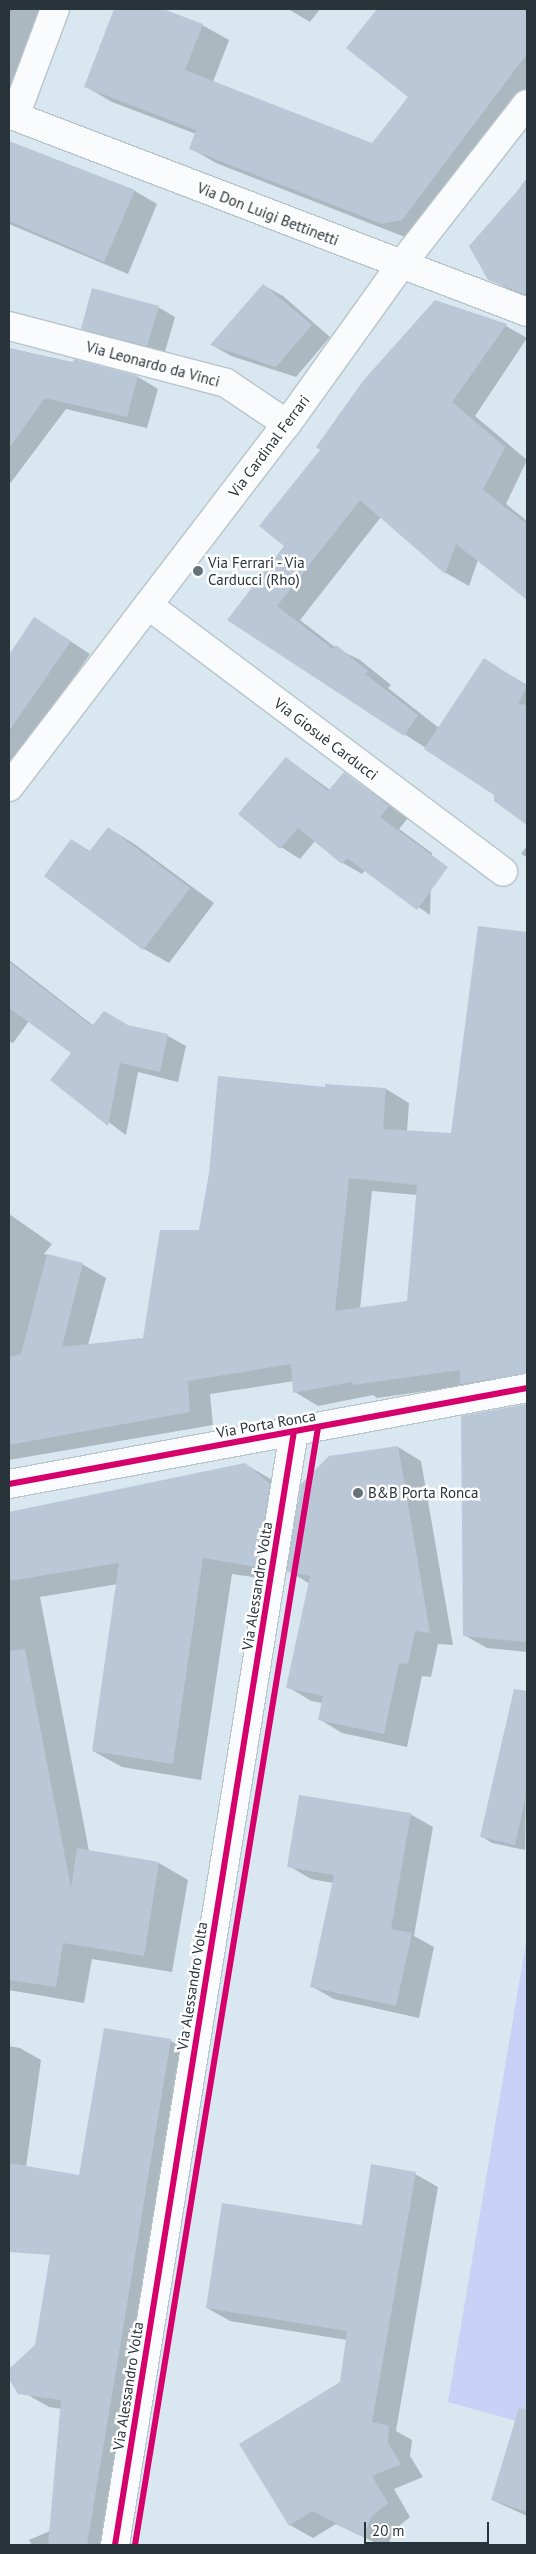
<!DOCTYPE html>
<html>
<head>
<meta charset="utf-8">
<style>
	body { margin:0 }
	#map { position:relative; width:536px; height:2554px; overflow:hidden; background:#d8e7f0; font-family:"PT Sans",sans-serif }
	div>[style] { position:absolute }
	.green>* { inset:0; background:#c9d1f6 }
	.shadow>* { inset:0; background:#0003 }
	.building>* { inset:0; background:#bac7d7 }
	.roads { filter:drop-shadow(1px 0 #b8c4cb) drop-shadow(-1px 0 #b8c4cb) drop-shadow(0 1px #b8c4cb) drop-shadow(0 -1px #b8c4cb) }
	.minor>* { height:28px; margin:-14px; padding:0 14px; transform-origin:14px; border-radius:14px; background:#f9fbfd }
	.cycleway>* { height:6px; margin:-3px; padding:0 3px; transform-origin:3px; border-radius:3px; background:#d6006c }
	.dots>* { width:14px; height:14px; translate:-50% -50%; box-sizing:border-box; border:2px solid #fff; border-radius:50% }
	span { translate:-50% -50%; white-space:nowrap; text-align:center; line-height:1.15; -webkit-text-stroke:5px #fff; paint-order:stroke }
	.street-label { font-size:15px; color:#28333a }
	.poi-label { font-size:15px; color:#28333a }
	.left { translate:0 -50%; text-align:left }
	.frame { position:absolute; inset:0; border:10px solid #28333a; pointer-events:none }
	.scale { position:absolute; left:364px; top:2522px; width:125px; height:22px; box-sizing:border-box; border:2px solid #28333a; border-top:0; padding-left:6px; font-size:15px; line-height:18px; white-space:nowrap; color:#28333a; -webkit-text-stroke:4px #fff; paint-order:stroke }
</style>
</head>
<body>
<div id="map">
	<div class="green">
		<div style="clip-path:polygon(527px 1937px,527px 2424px,448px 2402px)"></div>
	</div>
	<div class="shadow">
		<div style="clip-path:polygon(9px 9px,48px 9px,9px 117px)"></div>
		<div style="clip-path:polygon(115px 9px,160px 9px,202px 25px,229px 40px,213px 82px,372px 145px,409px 97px,347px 48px,379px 9px,527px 9px,527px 106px,410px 239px,216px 163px,190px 148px,196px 134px,112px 102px,85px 86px)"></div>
		<div style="clip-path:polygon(288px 9px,320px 9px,310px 22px)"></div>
		<div style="clip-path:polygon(9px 142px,135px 191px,157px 204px,128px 274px,9px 224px)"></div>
		<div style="clip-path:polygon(527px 178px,527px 299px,489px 279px,511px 200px)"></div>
		<div style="clip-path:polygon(263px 285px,283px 296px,330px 337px,296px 377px,231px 356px,212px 345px)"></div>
		<div style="clip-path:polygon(435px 301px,506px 326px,527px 338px,475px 416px,527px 460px,506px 504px,527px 521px,527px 598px,478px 560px,469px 586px,446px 573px,381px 517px,300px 620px,336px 648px,360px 660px,391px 685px,388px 688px,439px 728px,485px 660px,527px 685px,527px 824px,495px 800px,496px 794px,229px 619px,286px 546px,322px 449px)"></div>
		<div style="clip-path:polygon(158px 307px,175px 317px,164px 355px,99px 338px,83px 328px)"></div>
		<div style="clip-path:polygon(9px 348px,138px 377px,158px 389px,147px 428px,66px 409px,9px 485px)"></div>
		<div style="clip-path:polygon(35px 618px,90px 654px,9px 770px,9px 657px)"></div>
		<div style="clip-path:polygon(286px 758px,330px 790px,344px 773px,408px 818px,399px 829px,432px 853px,430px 915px,365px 870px,362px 874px,343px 863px,315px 841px,300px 859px,281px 847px)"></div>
		<div style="clip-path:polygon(108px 828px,133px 843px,214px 903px,169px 963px,144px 949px,72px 840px,91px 852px)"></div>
		<div style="clip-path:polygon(527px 846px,527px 857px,521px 854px)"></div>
		<div style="clip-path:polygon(evenodd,479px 927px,527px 934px,527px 1377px,377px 1398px,373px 1395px,318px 1406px,295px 1392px,294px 1381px,210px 1394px,213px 1425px,9px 1460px,9px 1214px,52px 1244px,44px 1254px,82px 1264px,106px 1278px,88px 1345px,144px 1339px,200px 1231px,326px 1088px,386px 1089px,409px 1103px,407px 1131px,452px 1134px,479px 927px,372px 1191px,417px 1195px,408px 1302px,360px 1309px,372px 1191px)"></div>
		<div style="clip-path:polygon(9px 960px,94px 1026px,128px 1026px,168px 1036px,186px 1046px,178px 1082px,138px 1072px,126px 1135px,52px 1080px,73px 1053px,29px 1021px,13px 1043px,9px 1041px)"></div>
		<div style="clip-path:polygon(525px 1405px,527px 1405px,527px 1652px,487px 1648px,464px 1635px)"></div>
		<div style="clip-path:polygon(398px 1447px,421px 1461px,453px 1645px,438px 1644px,431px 1677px,422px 1676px,407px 1747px,342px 1733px,319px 1719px,322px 1703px,311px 1701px,288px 1687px,310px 1584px,287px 1570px,285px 1582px,232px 1574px,201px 1780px,122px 1767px,93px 1751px,118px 1584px,40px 1597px,89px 1851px,159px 1863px,188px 1880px,172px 1972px,92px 1959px,84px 2003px,9px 1990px,9px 1513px,245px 1464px,274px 1481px,299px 1503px)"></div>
		<div style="clip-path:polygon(508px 1717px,527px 1722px,525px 1850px,492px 1843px,481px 1836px)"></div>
		<div style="clip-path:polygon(410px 1814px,433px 1827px,414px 1936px,434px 1947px,419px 2018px,334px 1999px,311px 1986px,333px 1883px,311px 1879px,289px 1866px)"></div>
		<div style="clip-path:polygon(105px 2029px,171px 2041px,192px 2053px,110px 2545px,32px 2545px,29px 2540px,50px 2531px,62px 2409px,49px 2407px,28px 2395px,59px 2214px,9px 2208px,9px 2046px,20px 2048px,41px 2060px,26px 2167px,80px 2176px)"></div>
		<div style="clip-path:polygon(415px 2174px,438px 2187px,396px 2431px,412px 2440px,410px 2456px,423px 2477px,394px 2489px,410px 2517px,394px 2530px,388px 2545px,380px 2545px,336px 2524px,313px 2538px,290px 2525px,341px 2383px,347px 2340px,230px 2321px,207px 2308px,363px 2227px)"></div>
		<div style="clip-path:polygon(514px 2430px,527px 2434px,527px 2516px,492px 2500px)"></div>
	</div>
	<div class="building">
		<div style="clip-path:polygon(114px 9px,163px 9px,203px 24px,185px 70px,372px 143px,408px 97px,346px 48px,377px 9px,527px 9px,527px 54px,402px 220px,382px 224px,189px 149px,196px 130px,84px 87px)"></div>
		<div style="clip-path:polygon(9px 141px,135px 190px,104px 262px,9px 221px)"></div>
		<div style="clip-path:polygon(527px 180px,527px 295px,488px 280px,469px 246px)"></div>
		<div style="clip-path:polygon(263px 284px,312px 325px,276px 367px,210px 345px)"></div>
		<div style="clip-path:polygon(92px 288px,159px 306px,147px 346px,81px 329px)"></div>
		<div style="clip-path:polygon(435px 300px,507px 324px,452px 402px,505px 447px,483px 490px,527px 524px,527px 600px,456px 544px,445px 574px,360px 500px,277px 606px,333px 649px,336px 645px,368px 671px,365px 674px,418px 715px,404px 736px,227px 620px,284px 546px,259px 526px,320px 450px,316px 447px,363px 381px)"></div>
		<div style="clip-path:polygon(9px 348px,73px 363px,74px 359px,138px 376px,127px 417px,45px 398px,9px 448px)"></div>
		<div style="clip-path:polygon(34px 617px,71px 641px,9px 731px,9px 655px)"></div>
		<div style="clip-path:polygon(484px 658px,527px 686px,518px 704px,527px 705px,527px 825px,494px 801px,494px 795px,424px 749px)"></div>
		<div style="clip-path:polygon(286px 757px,328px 791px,344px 772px,389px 806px,380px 817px,448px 867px,417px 910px,347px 858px,342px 864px,298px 828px,280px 849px,238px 814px)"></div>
		<div style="clip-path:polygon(108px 827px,190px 888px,143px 950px,44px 876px,71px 839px,89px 852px)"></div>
		<div style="clip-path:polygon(evenodd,478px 926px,527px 932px,527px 1373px,460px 1384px,460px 1370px,353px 1385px,352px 1382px,293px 1393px,291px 1364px,188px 1381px,190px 1412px,9px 1445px,9px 1357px,21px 1354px,47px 1254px,83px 1263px,62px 1347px,143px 1338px,160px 1230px,199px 1230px,209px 1173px,218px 1076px,325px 1087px,325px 1084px,386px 1088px,383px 1129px,451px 1133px,478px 926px,349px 1178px,417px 1185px,407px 1301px,335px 1311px,349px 1178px)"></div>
		<div style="clip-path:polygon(9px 962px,92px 1026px,104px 1011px,128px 1025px,168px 1034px,160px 1072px,120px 1063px,108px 1126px,50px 1080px,71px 1053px,9px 1008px)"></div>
		<div style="clip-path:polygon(527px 1404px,527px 1642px,463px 1636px,461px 1416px)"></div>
		<div style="clip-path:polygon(398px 1446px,430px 1633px,415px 1631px,408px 1664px,399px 1663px,384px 1734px,318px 1720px,323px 1696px,286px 1688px,310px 1576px,287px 1572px,301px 1484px,329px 1456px)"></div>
		<div style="clip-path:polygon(245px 1463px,270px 1484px,256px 1567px,203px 1558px,173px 1764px,92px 1751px,119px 1563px,9px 1581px,9px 1512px)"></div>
		<div style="clip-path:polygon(25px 1649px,71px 1888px,77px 1848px,159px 1862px,144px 1956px,63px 1943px,56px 1987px,9px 1980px,9px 1651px)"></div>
		<div style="clip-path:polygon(514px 1689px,527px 1691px,527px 1791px,515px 1845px,480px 1837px)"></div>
		<div style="clip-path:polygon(299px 1795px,411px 1813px,391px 1929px,412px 1933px,396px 2006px,310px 1987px,334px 1875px,287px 1867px)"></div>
		<div style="clip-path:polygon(104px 2028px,171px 2039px,87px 2545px,48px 2545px,61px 2400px,18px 2394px,9px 2379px,9px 2369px,35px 2345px,50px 2255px,9px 2252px,9px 2163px,79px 2175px)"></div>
		<div style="clip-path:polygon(371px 2164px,416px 2172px,372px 2422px,389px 2426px,388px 2443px,401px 2464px,372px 2476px,388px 2503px,371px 2517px,364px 2537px,312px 2511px,289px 2526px,239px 2444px,340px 2382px,347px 2331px,206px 2308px,222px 2203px,362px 2225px)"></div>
		<div style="clip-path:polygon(519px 2408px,527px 2409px,527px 2512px,491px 2500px)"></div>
	</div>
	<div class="roads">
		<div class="minor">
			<div style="left:9px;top:114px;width:555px;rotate:20.92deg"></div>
			<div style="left:15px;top:116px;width:114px;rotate:-69.5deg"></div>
			<div style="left:9px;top:326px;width:224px;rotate:14.7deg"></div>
			<div style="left:226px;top:383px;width:73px;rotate:33.9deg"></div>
			<div style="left:148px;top:605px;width:444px;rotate:36.9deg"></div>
			<div style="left:9px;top:787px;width:457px;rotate:-52.6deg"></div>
			<div style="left:287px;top:424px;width:196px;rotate:-54.4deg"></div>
			<div style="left:401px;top:265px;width:204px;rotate:-52deg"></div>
			<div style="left:9px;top:1484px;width:527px;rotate:-10.5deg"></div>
			<div style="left:115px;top:2545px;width:1128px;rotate:-80.87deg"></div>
		</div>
	</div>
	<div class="cycleway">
		<div style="left:9px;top:1484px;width:527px;rotate:-10.5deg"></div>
		<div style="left:115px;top:2545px;width:1128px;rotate:-80.87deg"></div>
		<div style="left:135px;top:2545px;width:1133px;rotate:-80.7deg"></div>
	</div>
	<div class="dots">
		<div style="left:198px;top:571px;background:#66727a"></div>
		<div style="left:358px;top:1493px;background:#66727a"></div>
	</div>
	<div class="street-label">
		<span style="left:268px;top:214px;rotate:21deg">Via Don Luigi Bettinetti</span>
		<span style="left:153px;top:364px;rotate:15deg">Via Leonardo da Vinci</span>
		<span style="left:269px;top:446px;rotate:-53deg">Via Cardinal Ferrari</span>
		<span style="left:326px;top:739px;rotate:37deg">Via Giosuè Carducci</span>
		<span style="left:266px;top:1424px;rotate:-10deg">Via Porta Ronca</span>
		<span style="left:257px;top:1586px;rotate:-81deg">Via Alessandro Volta</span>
		<span style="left:192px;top:1986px;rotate:-81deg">Via Alessandro Volta</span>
		<span style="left:128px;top:2386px;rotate:-81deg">Via Alessandro Volta</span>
	</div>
	<div class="poi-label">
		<span class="left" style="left:208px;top:571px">Via Ferrari - Via<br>Carducci (Rho)</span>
		<span class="left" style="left:368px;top:1493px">B&amp;B Porta Ronca</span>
	</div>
	<div class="frame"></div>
	<div class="scale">20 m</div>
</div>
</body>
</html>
